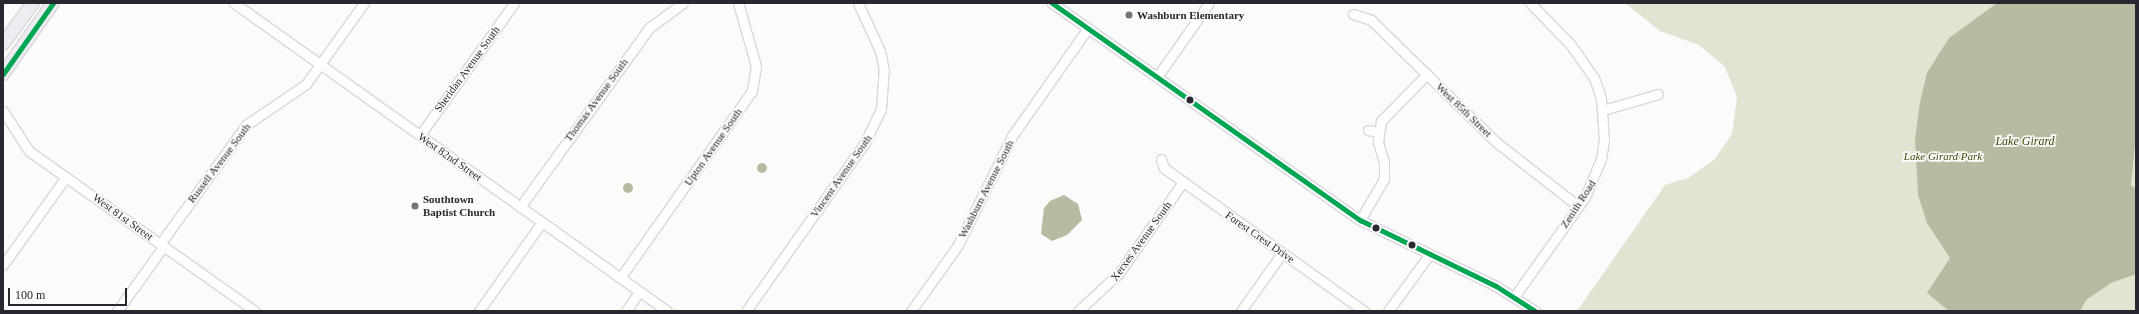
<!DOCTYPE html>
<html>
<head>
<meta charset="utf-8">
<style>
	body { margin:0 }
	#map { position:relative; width:2139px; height:314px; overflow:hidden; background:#fbfbfb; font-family:Georgia,serif }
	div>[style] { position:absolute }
	.green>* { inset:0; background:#e2e4d2 }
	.water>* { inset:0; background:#b7bba1 }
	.round { border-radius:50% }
	.roads { filter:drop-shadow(1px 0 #d9d7dc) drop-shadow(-1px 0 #d9d7dc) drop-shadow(0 1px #d9d7dc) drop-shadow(0 -1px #d9d7dc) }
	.minor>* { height:9px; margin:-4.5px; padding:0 4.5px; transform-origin:4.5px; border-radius:4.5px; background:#fefefe }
	.major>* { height:12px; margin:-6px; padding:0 6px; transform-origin:6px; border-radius:6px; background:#edecf0 }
	.bus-1>* { height:5px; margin:-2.5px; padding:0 2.5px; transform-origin:2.5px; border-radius:2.5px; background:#00a651 }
	.dots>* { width:11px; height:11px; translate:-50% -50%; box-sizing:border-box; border:2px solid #fbfbfb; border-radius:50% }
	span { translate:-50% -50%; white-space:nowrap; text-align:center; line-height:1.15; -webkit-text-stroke:3.5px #fbfbfb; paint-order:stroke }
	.poi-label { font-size:11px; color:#2b2730; font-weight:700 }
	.left { translate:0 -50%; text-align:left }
	.street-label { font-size:11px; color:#2b2730 }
	.park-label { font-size:11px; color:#444a06; font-style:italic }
	.water-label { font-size:12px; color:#414702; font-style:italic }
	.frame { position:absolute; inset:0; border:4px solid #2b2730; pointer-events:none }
	.scale { position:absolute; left:8px; top:288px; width:119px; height:18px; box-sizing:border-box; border:2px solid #2b2730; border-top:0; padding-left:5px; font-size:12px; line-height:14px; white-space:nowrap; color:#2b2730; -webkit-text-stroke:3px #fbfbfb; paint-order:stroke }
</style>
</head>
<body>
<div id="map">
	<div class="green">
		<div style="clip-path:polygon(1625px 3px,2136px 3px,2136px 311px,1577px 311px,1665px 185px,1688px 178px,1714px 160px,1732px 134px,1737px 97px,1725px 67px,1699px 45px,1660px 31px)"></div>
	</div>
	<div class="water">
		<div style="clip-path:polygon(1997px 3px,2136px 3px,2136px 135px,2131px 185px,2136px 189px,2136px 274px,2111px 283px,2086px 300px,2080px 311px,1949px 311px,1927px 293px,1950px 258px,1927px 223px,1918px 195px,1915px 139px,1920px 102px,1927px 73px,1949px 38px)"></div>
		<div class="round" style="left:757px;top:163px;width:10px;height:10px"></div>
		<div class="round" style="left:623px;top:183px;width:10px;height:10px"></div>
		<div style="clip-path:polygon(1064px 195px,1078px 204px,1082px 220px,1067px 235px,1052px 241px,1041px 234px,1044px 208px,1050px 201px)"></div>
	</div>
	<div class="roads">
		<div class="minor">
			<div style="left:234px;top:3px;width:531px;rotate:35.42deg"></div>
			<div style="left:1052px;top:3px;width:377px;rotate:35.2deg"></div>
			<div style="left:1360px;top:220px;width:151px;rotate:25.9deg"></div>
			<div style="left:1496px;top:286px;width:46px;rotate:32.7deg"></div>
			<div style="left:1353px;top:14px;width:19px;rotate:18deg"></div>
			<div style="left:1371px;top:20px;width:175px;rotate:44.3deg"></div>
			<div style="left:1496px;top:142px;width:104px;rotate:38deg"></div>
			<div style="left:1157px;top:77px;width:90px;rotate:-54.9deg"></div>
			<div style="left:1603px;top:110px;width:57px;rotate:-16.2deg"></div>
			<div style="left:3px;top:111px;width:48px;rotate:57deg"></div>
			<div style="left:29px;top:151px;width:277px;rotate:35.3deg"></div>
			<div style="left:1368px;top:130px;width:10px;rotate:11deg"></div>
			<div style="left:420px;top:135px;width:162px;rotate:-54.5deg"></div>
			<div style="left:1161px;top:159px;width:9px;rotate:72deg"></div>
			<div style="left:1164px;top:168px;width:246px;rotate:35.6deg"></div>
			<div style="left:520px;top:207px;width:221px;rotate:-54.2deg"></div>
			<div style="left:649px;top:28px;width:42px;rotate:-36.3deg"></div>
			<div style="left:1360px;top:220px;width:48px;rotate:-59.7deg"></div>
			<div style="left:1384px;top:179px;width:17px;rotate:-90deg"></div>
			<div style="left:1384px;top:162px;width:21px;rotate:-107deg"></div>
			<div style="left:1378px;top:142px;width:21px;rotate:-82deg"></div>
			<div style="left:1381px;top:121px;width:66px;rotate:-45.6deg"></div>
			<div style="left:160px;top:244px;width:147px;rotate:-54.1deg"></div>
			<div style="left:246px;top:125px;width:73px;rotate:-34.3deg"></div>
			<div style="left:306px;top:84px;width:100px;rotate:-54.4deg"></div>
			<div style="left:3px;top:265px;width:108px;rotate:-54.4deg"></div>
			<div style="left:620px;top:278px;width:229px;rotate:-54.8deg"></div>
			<div style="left:752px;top:91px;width:25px;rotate:-81deg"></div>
			<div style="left:756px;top:66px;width:66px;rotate:-105.9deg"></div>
			<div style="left:1514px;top:297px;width:123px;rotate:-54.6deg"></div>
			<div style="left:1585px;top:197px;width:41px;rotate:-67.2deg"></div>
			<div style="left:1601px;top:159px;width:20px;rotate:-81deg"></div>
			<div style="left:1604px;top:139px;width:41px;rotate:-94.2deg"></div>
			<div style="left:1601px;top:98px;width:21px;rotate:-109deg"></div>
			<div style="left:1594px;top:78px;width:42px;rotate:-125.2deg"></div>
			<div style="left:1570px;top:44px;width:57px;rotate:-134.3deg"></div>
			<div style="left:117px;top:311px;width:79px;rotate:-54.3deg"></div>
			<div style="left:479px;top:311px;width:109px;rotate:-54.7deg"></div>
			<div style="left:626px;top:311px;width:23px;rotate:-56deg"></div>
			<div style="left:746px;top:311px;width:204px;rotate:-54.8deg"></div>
			<div style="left:864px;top:144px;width:39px;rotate:-64deg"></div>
			<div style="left:881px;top:109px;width:39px;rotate:-86deg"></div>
			<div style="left:884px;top:70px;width:19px;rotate:-102deg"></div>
			<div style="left:880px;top:51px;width:53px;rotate:-114.6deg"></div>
			<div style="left:911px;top:311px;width:81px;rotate:-54.5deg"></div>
			<div style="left:958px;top:245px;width:122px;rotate:-63.6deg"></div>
			<div style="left:1012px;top:136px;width:132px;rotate:-54.9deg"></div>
			<div style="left:1078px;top:311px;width:56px;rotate:-42.8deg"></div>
			<div style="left:1119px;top:273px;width:111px;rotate:-54.9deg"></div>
			<div style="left:1241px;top:311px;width:71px;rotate:-54.7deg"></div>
			<div style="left:1388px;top:311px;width:69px;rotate:-53.8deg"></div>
		</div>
		<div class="major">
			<div style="left:3px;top:44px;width:51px;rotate:-53.8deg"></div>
			<div style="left:3px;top:74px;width:87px;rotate:-54.8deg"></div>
		</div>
	</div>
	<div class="bus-1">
		<div style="left:1052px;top:3px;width:377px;rotate:35.2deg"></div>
		<div style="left:1360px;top:220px;width:151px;rotate:25.9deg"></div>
		<div style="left:1496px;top:286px;width:46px;rotate:32.7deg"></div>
		<div style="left:3px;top:74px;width:87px;rotate:-54.8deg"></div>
	</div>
	<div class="dots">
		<div style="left:1129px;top:15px;background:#747177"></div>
		<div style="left:1190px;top:100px;background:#2b2730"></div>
		<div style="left:415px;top:206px;background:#747177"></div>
		<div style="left:1376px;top:228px;background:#2b2730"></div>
		<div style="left:1412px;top:245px;background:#2b2730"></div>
	</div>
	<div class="poi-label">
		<span class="left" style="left:1137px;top:15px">Washburn Elementary</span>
		<span class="left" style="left:423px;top:206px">Southtown<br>Baptist Church</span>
	</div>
	<div class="street-label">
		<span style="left:467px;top:69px;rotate:-54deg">Sheridan Avenue South</span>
		<span style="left:596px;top:100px;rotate:-54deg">Thomas Avenue South</span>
		<span style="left:1464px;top:110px;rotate:44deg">West 85th Street</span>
		<span style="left:713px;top:147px;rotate:-55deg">Upton Avenue South</span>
		<span style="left:450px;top:157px;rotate:35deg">West 82nd Street</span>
		<span style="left:219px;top:163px;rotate:-53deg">Russell Avenue South</span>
		<span style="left:841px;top:176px;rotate:-55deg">Vincent Avenue South</span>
		<span style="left:986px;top:189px;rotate:-63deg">Washburn Avenue South</span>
		<span style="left:1578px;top:204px;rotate:-57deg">Zenith Road</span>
		<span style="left:123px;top:217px;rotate:36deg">West 81st Street</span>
		<span style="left:1260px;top:237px;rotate:35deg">Forest Crest Drive</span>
		<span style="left:1141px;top:241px;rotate:-54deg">Xerxes Avenue South</span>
	</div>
	<div class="park-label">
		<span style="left:1943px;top:156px">Lake Girard Park</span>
	</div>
	<div class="water-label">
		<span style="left:2025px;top:142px">Lake Girard</span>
	</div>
	<div class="frame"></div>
	<div class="scale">100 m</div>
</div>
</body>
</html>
